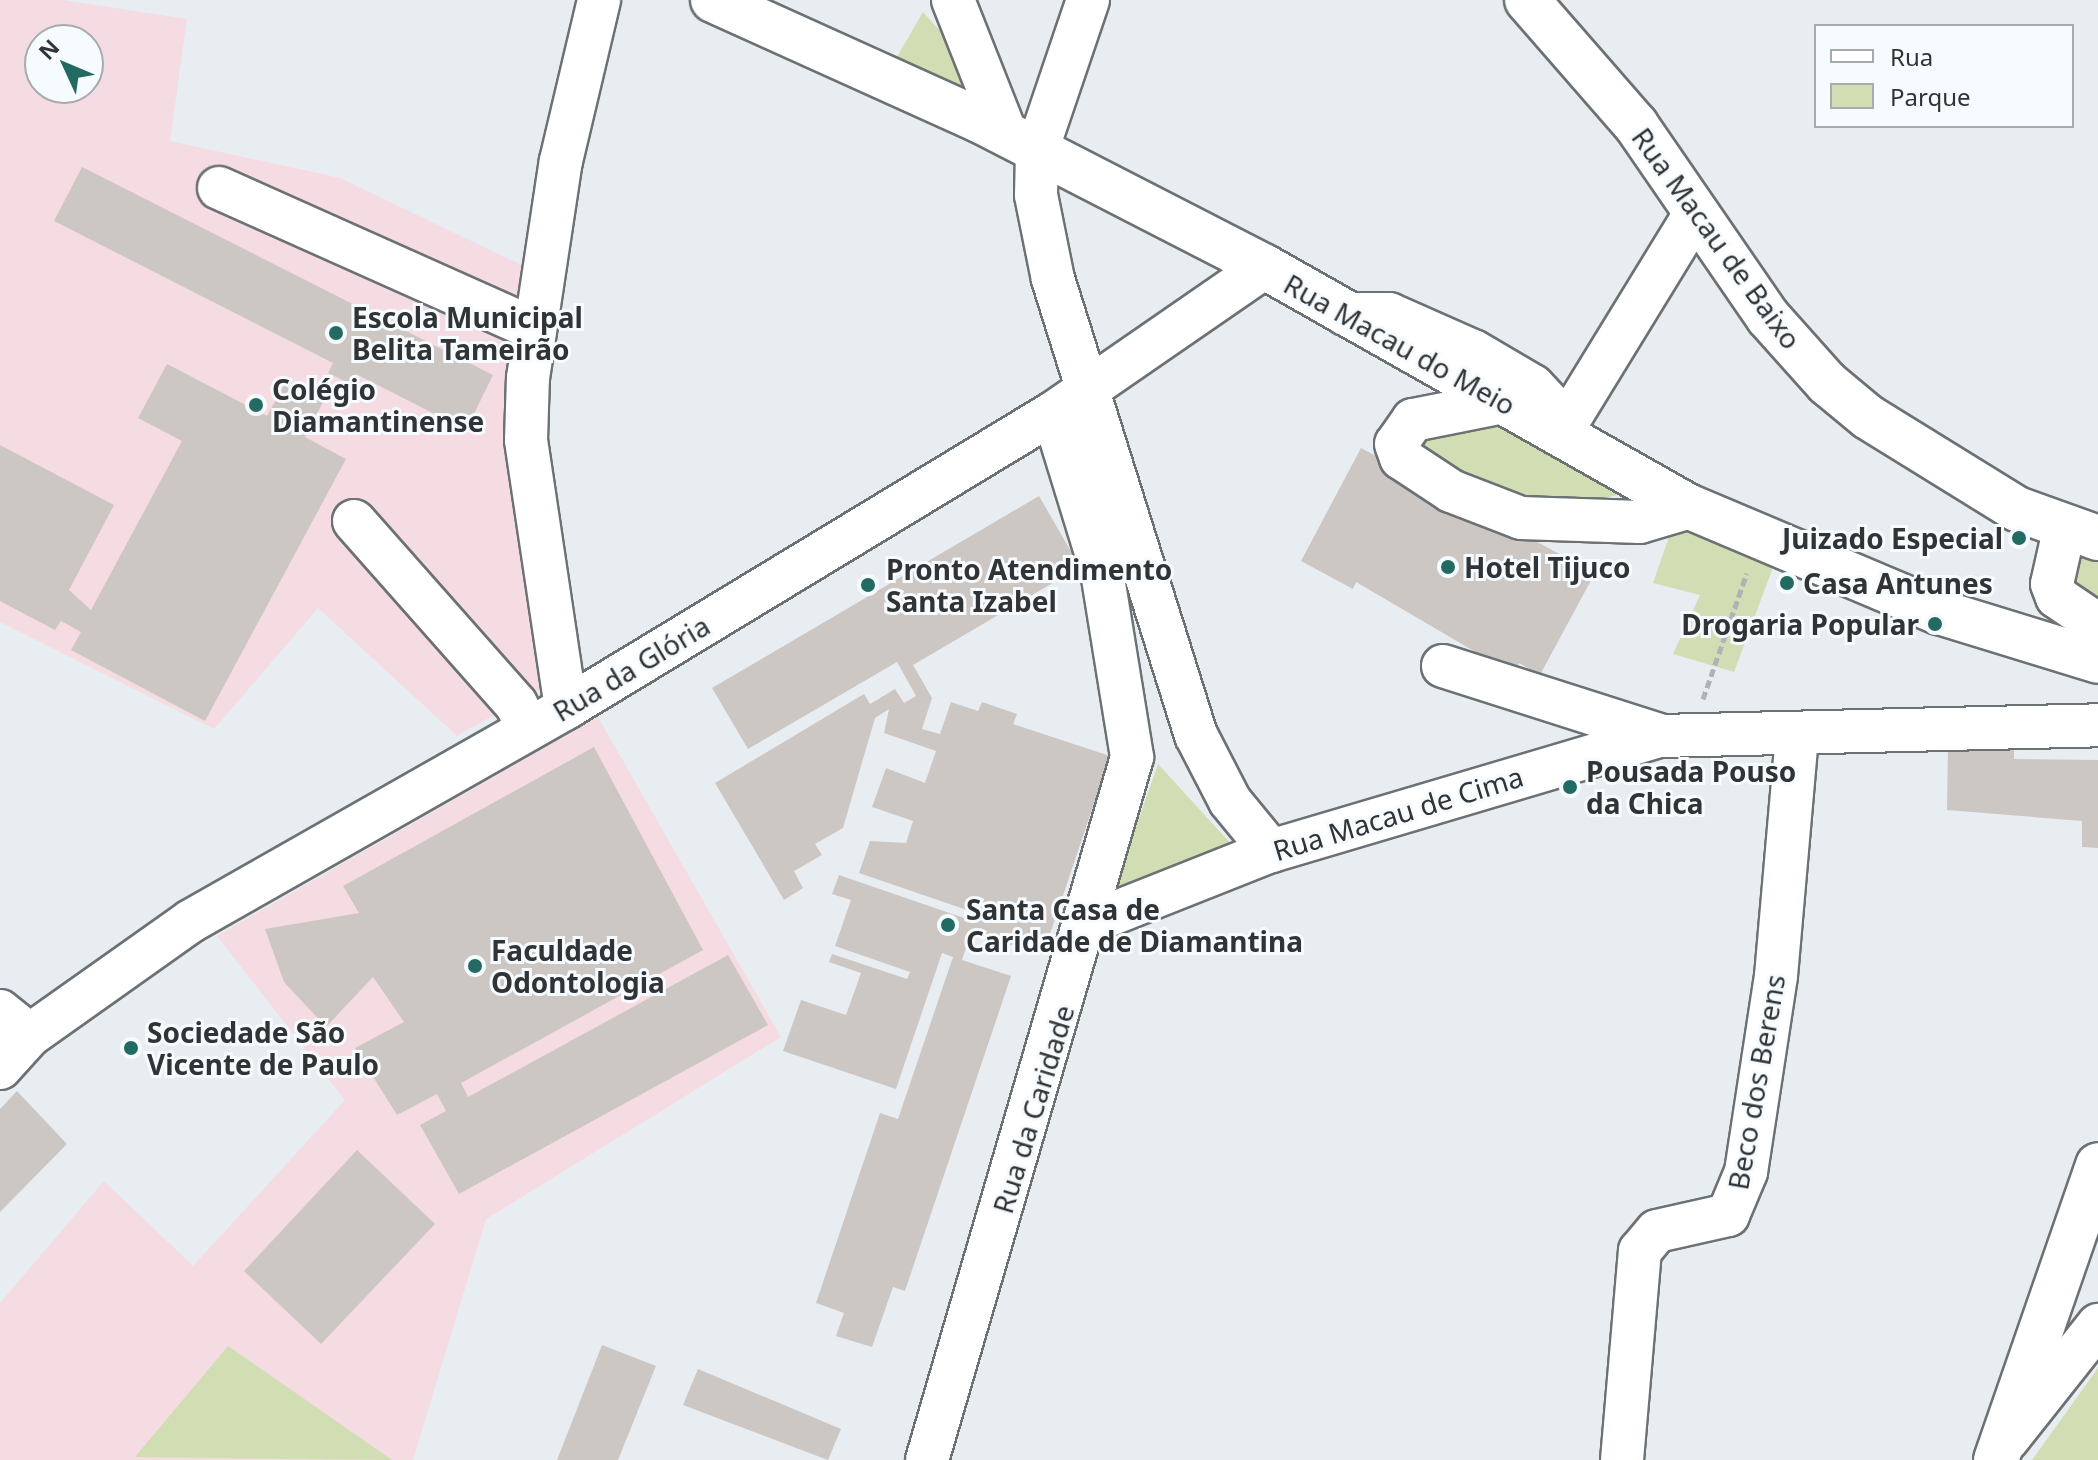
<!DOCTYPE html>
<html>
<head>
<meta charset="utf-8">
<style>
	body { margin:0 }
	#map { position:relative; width:2098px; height:1460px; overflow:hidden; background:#e8edf2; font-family:"Noto Sans",sans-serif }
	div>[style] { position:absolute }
	.education>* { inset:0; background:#f5dbe2 }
	.green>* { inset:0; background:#d1ddb3 }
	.building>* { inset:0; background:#cdc7c4 }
	.path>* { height:5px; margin-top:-2.5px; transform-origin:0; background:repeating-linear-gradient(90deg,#afb3b7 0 8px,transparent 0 12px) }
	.roads { filter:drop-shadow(2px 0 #6c7174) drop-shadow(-2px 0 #6c7174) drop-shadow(0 2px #6c7174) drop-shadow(0 -2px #6c7174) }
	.minor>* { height:42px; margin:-21px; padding:0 21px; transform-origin:21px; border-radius:21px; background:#fff }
	.major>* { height:44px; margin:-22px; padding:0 22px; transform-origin:22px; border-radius:22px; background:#fff }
	.dots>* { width:22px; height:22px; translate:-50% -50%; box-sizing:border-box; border:4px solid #f6fbff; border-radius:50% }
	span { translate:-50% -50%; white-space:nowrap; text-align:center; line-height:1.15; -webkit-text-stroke:6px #f6fbff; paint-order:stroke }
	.street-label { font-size:28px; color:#313334 }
	.poi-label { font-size:28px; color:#313334; font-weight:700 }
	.left { translate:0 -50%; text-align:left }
	.right { translate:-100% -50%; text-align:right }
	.legend { position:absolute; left:1814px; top:24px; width:260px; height:104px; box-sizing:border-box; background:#f6fbff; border:2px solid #a7abae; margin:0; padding:10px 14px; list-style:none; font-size:24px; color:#313334 }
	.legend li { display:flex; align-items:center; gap:16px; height:40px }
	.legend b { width:40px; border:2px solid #a7abae }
	.north { position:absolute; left:24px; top:24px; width:80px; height:80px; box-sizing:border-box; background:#f6fbff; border:2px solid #a7abae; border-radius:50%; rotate:314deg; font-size:22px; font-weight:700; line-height:32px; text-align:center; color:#313334 }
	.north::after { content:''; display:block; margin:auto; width:28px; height:36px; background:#236b62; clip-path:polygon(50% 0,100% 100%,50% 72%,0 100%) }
</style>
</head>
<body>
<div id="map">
	<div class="education">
		<div style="clip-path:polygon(evenodd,0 0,63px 0,187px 19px,170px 141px,340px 178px,536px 272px,551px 683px,457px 736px,318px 608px,214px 729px,0 622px,0 0,40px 40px,88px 40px,88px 88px,40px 88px,40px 40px)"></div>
		<div style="clip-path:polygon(598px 717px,781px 1037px,486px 1219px,413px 1460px,0 1460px,0 1303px,104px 1181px,193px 1266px,345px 1100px,217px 936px)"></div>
	</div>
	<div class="green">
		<div style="clip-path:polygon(923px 12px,961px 54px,983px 110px,893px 64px)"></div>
		<div style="clip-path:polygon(1498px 418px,1631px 492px,1569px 506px,1429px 468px,1419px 449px,1422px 437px)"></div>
		<div style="clip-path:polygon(1672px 528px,1775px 562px,1734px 672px,1673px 654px,1700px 595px,1653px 583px)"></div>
		<div style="clip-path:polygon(2077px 545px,2098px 554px,2098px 603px,2068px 586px)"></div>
		<div style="clip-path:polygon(1158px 764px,1232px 845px,1113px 892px)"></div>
		<div style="clip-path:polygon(228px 1346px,392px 1460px,135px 1457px)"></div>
		<div style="clip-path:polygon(2098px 1368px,2098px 1460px,2032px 1460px)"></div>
	</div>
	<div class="building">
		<div style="clip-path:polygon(82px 167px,493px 375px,466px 430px,356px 374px,351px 384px,328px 373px,333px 363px,54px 221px)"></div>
		<div style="clip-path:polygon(167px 364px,267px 416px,287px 380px,324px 400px,305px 437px,346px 459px,205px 721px,71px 650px,81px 632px,61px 621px,55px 630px,0 601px,0 445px,114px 505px,69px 590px,91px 610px,182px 441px,138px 418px)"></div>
		<div style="clip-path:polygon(1361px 448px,1595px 573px,1540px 675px,1519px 663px,1513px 674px,1356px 582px,1353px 589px,1301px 561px)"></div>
		<div style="clip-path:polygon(1039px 496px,1080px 567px,913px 665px,932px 698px,922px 729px,940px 734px,951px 702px,978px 711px,982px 702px,1017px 714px,1013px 724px,1110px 756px,1043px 955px,971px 932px,962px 960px,1011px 976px,905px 1291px,893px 1287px,872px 1347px,836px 1336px,844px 1313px,816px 1303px,880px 1113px,898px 1119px,953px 957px,942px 953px,896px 1089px,783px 1051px,801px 1000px,846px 1015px,861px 973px,829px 962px,832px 954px,907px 979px,910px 972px,835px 946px,851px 900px,832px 894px,839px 875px,964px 918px,967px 910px,859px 873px,870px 841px,906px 843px,913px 821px,872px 807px,886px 768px,925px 783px,936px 751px,884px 733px,889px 709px,875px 718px,843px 828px,815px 844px,822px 855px,794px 871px,803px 888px,784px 900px,715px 783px,864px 694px,870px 704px,895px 689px,904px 703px,916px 696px,897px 662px,748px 749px,712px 688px)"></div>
		<div style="clip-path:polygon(594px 747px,703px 950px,461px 1083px,468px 1097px,728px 955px,768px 1025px,459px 1194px,420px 1125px,446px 1111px,437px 1094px,397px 1115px,355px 1048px,404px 1022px,373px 977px,326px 1027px,284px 982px,265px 929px,359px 913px,343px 886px)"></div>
		<div style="clip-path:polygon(1948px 747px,2014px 748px,2014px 759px,2098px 760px,2098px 848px,2082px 847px,2082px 821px,1947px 810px)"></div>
		<div style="clip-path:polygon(17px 1091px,67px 1144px,0 1212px,0 1109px)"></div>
		<div style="clip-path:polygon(357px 1150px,435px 1224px,321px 1344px,244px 1271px)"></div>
		<div style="clip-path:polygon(602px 1345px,656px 1366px,618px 1460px,557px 1460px)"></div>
		<div style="clip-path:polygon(698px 1369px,841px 1429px,828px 1460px,683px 1405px)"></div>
	</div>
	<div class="path">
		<div style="left:1703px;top:699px;width:133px;rotate:-70.8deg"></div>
	</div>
	<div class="roads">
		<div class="minor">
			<div style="left:953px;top:0;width:144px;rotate:68.4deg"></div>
			<div style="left:1088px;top:0;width:159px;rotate:108.7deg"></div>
			<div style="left:1037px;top:151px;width:44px;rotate:91.3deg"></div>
			<div style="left:1036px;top:195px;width:86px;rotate:78.6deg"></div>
			<div style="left:1053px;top:279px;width:478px;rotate:72.6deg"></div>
			<div style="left:1196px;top:735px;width:74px;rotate:62.7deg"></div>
			<div style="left:1230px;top:801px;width:65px;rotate:50.6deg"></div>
			<div style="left:219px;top:188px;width:345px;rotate:24.1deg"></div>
			<div style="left:1345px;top:314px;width:44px"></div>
			<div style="left:1389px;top:314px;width:92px;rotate:23.8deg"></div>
			<div style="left:1473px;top:351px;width:69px;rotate:30.3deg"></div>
			<div style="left:1533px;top:386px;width:26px;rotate:47deg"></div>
			<div style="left:1551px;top:405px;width:23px;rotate:92deg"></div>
			<div style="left:1504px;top:402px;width:93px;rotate:168.8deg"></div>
			<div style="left:1413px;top:420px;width:29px;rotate:125deg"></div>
			<div style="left:1396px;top:444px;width:15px;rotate:70deg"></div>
			<div style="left:1401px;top:458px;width:60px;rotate:33.4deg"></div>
			<div style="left:1451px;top:491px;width:75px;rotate:21.1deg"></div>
			<div style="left:1521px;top:518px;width:119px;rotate:1.9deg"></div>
			<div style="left:1640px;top:522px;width:52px;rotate:-16.7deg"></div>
			<div style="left:1560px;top:434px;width:260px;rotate:-58.5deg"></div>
			<div style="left:354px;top:521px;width:244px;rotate:48.5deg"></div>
			<div style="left:516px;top:704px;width:28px;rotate:63deg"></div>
			<div style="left:2065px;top:526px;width:59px;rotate:102.6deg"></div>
			<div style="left:2052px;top:584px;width:14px;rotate:69deg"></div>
			<div style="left:2057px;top:597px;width:50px;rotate:34.3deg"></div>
			<div style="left:1443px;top:666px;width:227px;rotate:17.7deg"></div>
			<div style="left:566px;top:708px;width:271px;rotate:-98.5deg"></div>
			<div style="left:526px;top:440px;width:62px;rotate:-88.2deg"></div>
			<div style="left:528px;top:378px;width:219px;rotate:-81.4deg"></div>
			<div style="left:561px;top:161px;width:165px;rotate:-76.7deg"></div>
			<div style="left:1089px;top:923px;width:196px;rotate:-21.6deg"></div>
			<div style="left:1271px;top:851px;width:406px;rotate:-16.5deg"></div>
			<div style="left:1660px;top:736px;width:438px;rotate:-1.4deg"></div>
			<div style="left:0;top:1011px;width:38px;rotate:39deg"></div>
			<div style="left:0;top:1068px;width:45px;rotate:-47.7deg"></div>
			<div style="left:30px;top:1035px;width:197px;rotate:-35.3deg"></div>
			<div style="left:191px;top:921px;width:431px;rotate:-29.6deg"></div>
			<div style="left:566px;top:708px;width:569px;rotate:-31.21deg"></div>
			<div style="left:1053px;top:413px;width:257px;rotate:-34.6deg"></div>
			<div style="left:2007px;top:1440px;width:147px;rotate:-51.6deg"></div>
			<div style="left:927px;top:1460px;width:732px;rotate:-73.74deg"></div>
			<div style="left:1132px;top:757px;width:187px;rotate:-99.2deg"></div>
			<div style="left:1102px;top:572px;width:166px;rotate:-107.1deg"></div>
			<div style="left:1622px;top:1460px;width:210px;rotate:-85.1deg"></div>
			<div style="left:1640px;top:1251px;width:26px;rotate:-50deg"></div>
			<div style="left:1657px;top:1231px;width:73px;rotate:-12.7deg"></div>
			<div style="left:1728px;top:1215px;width:47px;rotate:-67.3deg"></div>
			<div style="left:1746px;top:1172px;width:198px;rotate:-81.3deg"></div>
			<div style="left:1776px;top:976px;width:242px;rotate:-85deg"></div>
		</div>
		<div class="major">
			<div style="left:713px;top:0;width:292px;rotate:24.3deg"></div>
			<div style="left:979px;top:120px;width:322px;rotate:27.2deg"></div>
			<div style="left:1265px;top:267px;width:488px;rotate:29.5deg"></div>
			<div style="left:1690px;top:507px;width:270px;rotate:22.9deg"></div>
			<div style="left:1939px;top:612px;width:166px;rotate:17.1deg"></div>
			<div style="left:1527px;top:0;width:166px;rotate:48.9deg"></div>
			<div style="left:1636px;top:125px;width:233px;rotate:55.5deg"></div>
			<div style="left:1768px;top:317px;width:89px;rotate:48.2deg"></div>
			<div style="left:1827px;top:383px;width:53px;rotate:39.7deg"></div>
			<div style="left:1868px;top:417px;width:175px;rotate:31.7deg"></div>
			<div style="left:2017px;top:509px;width:86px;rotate:19.7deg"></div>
			<div style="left:1996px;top:1460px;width:312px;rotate:-70.9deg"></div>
		</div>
	</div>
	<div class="dots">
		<div style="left:336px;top:333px;background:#236b62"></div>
		<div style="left:256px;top:405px;background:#236b62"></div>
		<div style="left:2019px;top:538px;background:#236b62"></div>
		<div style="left:1448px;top:567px;background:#236b62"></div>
		<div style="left:1787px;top:583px;background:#236b62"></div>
		<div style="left:868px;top:585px;background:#236b62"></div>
		<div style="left:1935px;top:624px;background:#236b62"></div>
		<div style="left:1570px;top:787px;background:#236b62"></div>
		<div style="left:948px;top:925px;background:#236b62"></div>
		<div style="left:475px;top:966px;background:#236b62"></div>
		<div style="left:131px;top:1048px;background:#236b62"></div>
	</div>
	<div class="street-label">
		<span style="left:1717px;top:238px;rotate:54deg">Rua Macau de Baixo</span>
		<span style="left:1400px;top:344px;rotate:29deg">Rua Macau do Meio</span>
		<span style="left:631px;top:668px;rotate:-31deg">Rua da Glória</span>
		<span style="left:1398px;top:813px;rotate:-17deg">Rua Macau de Cima</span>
		<span style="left:1756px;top:1082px;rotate:-80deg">Beco dos Berens</span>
		<span style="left:1033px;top:1109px;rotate:-73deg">Rua da Caridade</span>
	</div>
	<div class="poi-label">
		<span class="left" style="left:352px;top:333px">Escola Municipal<br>Belita Tameirão</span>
		<span class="left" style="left:272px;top:405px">Colégio<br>Diamantinense</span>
		<span class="right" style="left:2003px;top:538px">Juizado Especial</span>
		<span class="left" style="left:1464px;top:567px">Hotel Tijuco</span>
		<span class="left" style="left:886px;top:585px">Pronto Atendimento<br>Santa Izabel</span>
		<span class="left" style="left:1803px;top:583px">Casa Antunes</span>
		<span class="right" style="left:1919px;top:624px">Drogaria Popular</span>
		<span class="left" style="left:1586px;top:787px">Pousada Pouso<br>da Chica</span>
		<span class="left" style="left:966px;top:925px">Santa Casa de<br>Caridade de Diamantina</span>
		<span class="left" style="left:491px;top:966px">Faculdade<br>Odontologia</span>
		<span class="left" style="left:147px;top:1048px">Sociedade São<br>Vicente de Paulo</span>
	</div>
	<ul class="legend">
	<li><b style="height:10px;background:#fff"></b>Rua</li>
	<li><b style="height:22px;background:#d1ddb3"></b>Parque</li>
	</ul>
	<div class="north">N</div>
</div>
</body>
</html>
